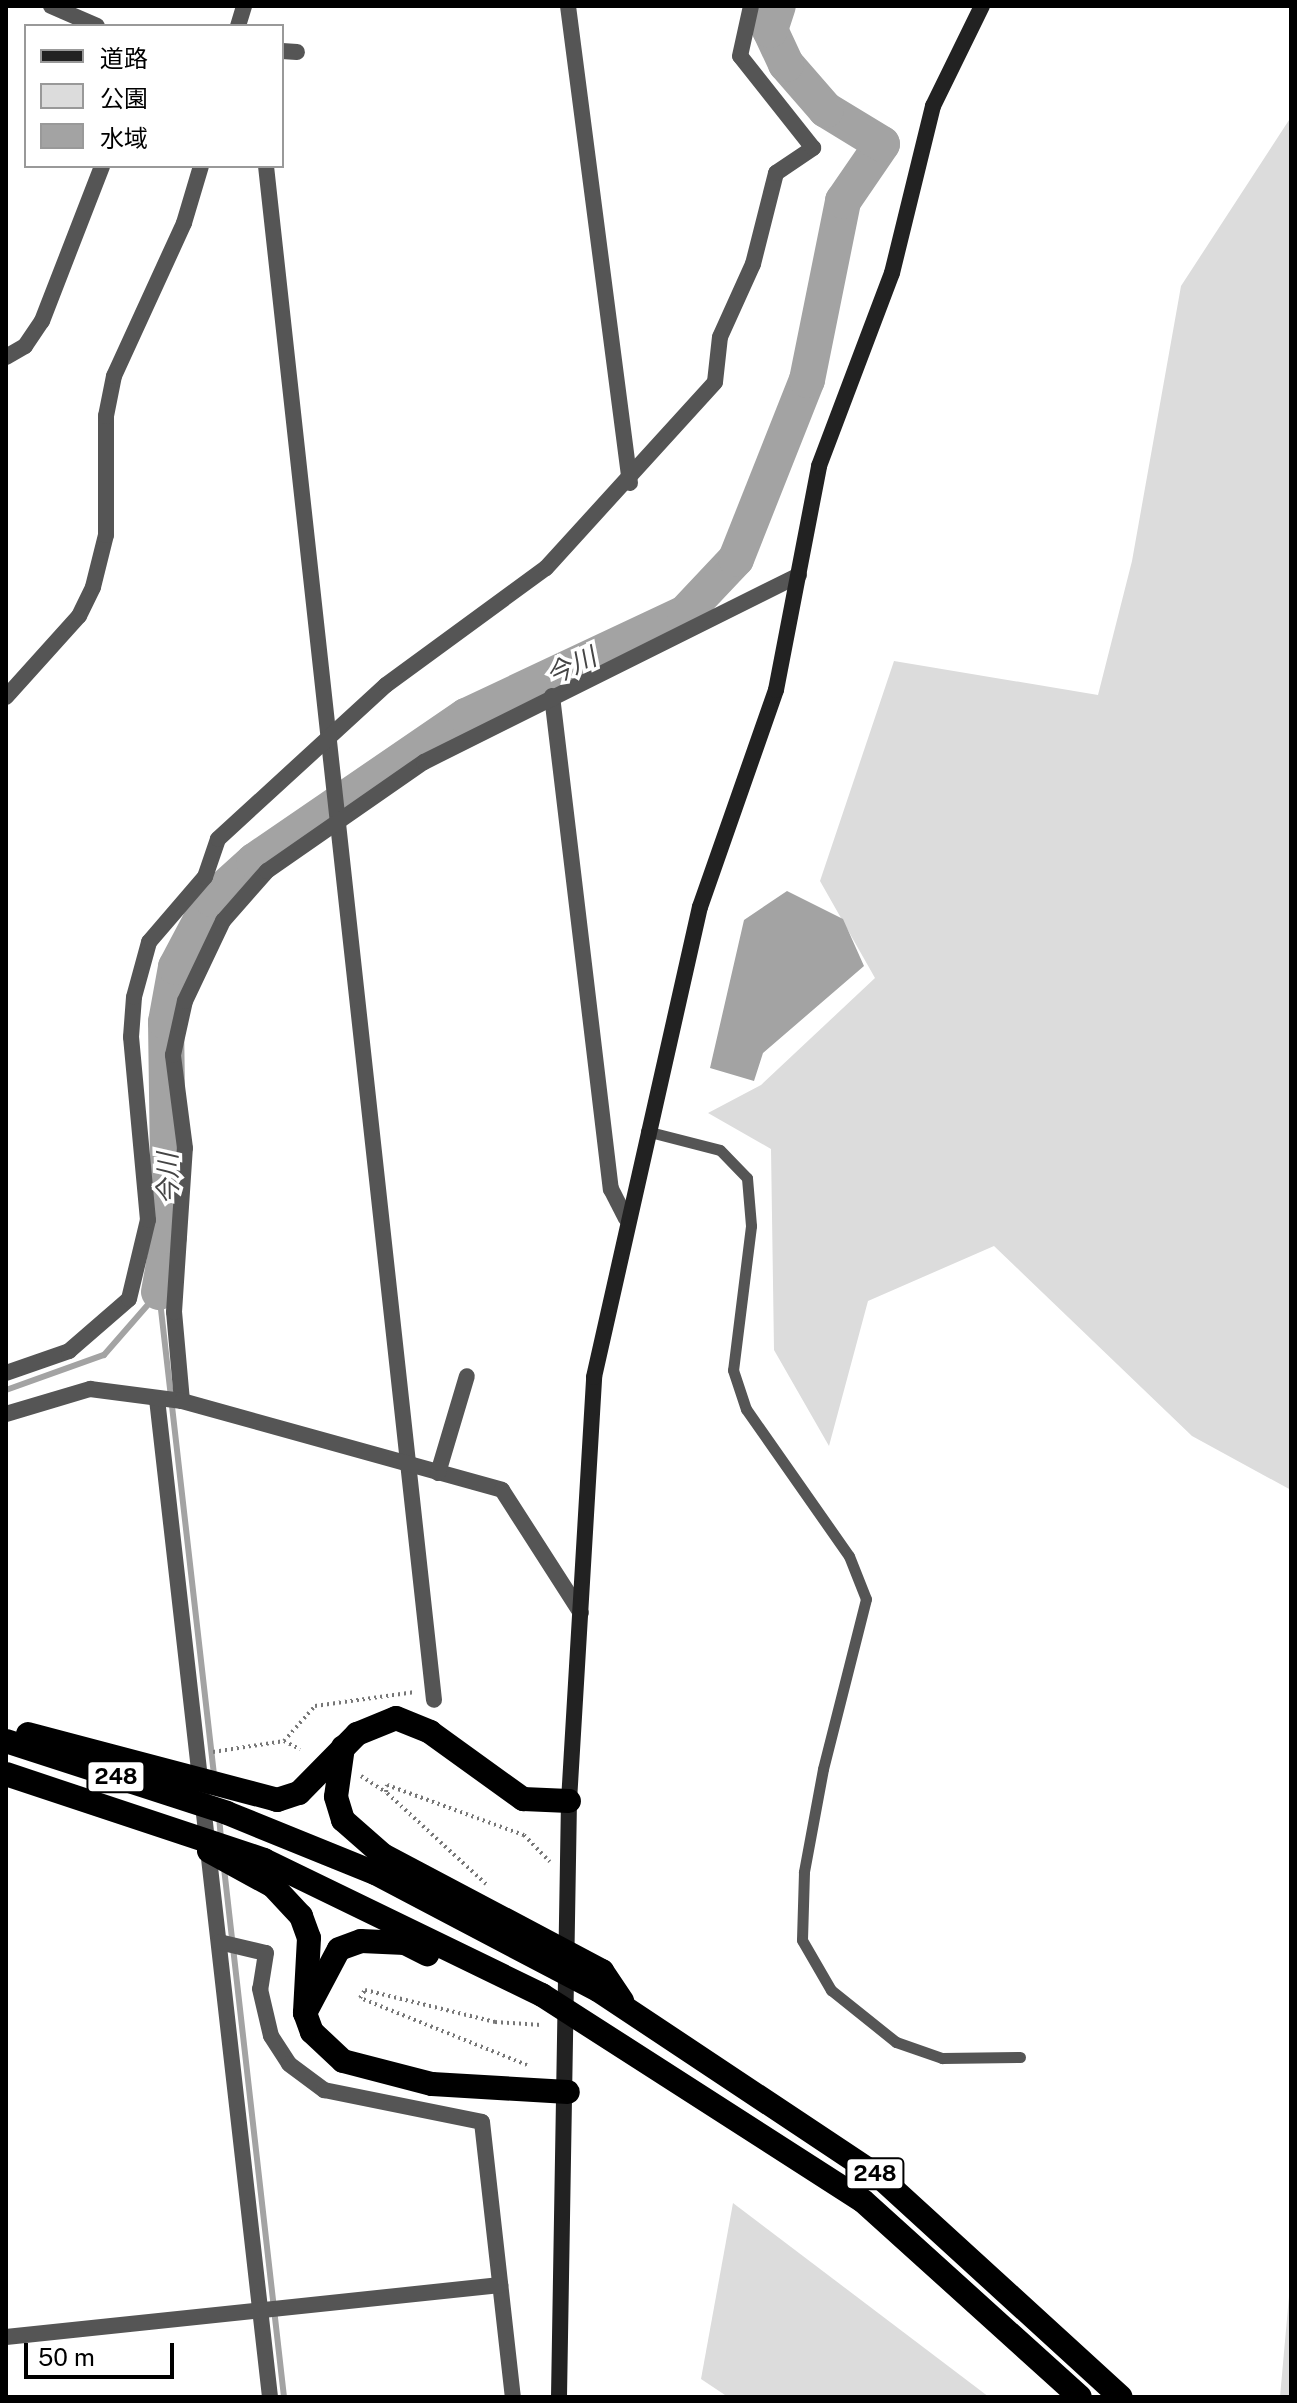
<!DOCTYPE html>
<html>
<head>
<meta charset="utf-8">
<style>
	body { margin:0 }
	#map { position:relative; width:1297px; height:2403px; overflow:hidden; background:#fff; font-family:"Public Sans","Noto Sans JP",sans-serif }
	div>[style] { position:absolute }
	.green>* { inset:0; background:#dcdcdc }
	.water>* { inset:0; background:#a3a3a3 }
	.stream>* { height:6px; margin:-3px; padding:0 3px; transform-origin:3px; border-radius:3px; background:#a3a3a3 }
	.river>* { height:36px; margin:-18px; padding:0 18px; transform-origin:18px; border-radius:18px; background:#a3a3a3 }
	.path>* { height:4px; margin-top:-2px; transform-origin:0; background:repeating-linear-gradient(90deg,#777 0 2px,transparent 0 6px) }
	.lane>* { height:11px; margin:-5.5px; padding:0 5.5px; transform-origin:5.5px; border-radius:5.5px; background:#555 }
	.street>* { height:16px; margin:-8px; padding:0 8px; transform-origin:8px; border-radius:8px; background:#555 }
	.secondary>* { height:16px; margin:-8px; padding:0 8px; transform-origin:8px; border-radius:8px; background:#222 }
	.highway>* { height:24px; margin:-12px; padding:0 12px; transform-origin:12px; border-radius:12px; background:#000 }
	span { translate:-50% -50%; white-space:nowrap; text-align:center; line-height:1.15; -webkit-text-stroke:7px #fff; paint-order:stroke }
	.shield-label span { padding:2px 6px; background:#fff; border:2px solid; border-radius:6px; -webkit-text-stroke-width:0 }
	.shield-label { font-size:22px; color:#000; font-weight:700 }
	.water-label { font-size:26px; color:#444; font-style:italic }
	.frame { position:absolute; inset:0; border:8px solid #000; pointer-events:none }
	.legend { position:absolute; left:24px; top:24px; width:260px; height:144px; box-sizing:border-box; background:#fff; border:2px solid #999; margin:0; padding:10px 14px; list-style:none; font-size:24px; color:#000 }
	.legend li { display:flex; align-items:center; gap:16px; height:40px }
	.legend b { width:40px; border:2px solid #999 }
	.scale { position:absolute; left:24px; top:2343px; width:150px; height:36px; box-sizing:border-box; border:4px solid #000; border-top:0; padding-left:10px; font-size:24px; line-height:28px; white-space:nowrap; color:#000; -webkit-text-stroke:6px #fff; paint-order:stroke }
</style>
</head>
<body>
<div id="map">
	<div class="green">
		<div style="clip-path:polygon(1291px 117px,1291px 1490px,1192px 1436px,994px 1246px,868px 1301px,829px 1446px,774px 1350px,771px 1149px,708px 1113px,761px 1085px,875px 978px,820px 881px,894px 661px,1098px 695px,1132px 561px,1181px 286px)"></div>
		<div style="clip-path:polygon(733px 2203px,989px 2397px,728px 2397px,701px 2379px)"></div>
		<div style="clip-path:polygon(1291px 2274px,1291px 2397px,1280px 2397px)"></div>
	</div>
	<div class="water">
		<div style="clip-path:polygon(787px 891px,843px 919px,864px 966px,763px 1053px,754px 1081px,710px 1068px,744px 920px)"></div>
	</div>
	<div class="stream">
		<div style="left:159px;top:1292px;width:488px;rotate:83.5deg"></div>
		<div style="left:6px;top:1390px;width:104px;rotate:-19.7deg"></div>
		<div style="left:104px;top:1355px;width:84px;rotate:-48.9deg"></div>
		<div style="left:219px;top:1816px;width:25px;rotate:85deg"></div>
		<div style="left:224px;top:1868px;width:532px;rotate:83.53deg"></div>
	</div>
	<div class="river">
		<div style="left:159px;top:1292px;width:57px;rotate:-79.9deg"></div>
		<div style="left:169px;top:1236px;width:214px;rotate:-90.8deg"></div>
		<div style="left:166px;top:1022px;width:56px;rotate:-79.7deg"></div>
		<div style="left:176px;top:967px;width:77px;rotate:-62.1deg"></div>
		<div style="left:212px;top:899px;width:57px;rotate:-42.1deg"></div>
		<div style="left:254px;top:861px;width:257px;rotate:-34.4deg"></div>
		<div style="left:466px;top:716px;width:242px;rotate:-25.2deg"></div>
		<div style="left:685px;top:613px;width:74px;rotate:-46.6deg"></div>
		<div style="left:736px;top:559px;width:193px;rotate:-68.4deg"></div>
		<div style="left:807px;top:380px;width:183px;rotate:-78.6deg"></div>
		<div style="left:843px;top:201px;width:69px;rotate:-55.6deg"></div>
		<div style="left:882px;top:144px;width:66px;rotate:-148.7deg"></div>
		<div style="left:826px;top:110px;width:61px;rotate:-131deg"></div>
		<div style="left:786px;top:64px;width:38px;rotate:-115deg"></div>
		<div style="left:770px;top:30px;width:25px;rotate:-72deg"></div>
	</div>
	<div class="path">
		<div style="left:284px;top:1741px;width:47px;rotate:-48.5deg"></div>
		<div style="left:315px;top:1706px;width:101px;rotate:-8deg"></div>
		<div style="left:213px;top:1752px;width:72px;rotate:-8.8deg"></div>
		<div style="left:284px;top:1741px;width:18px;rotate:27deg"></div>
		<div style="left:361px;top:1776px;width:30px;rotate:33deg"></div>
		<div style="left:486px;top:1884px;width:136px;rotate:-137.4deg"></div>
		<div style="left:386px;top:1792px;width:7px;rotate:-82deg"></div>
		<div style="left:387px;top:1785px;width:146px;rotate:20.1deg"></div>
		<div style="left:524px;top:1835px;width:37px;rotate:46deg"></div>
		<div style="left:527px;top:2065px;width:180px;rotate:-158.1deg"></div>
		<div style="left:360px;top:1998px;width:9px;rotate:-58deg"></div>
		<div style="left:365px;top:1990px;width:134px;rotate:13.8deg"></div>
		<div style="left:495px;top:2022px;width:46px;rotate:3.7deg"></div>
	</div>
	<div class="lane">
		<div style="left:646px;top:1131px;width:76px;rotate:14.4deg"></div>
		<div style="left:720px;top:1150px;width:39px;rotate:46deg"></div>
		<div style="left:747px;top:1178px;width:48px;rotate:85.2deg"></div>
		<div style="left:751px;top:1226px;width:145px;rotate:97.1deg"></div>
		<div style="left:733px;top:1370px;width:41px;rotate:71.6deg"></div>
		<div style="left:746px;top:1409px;width:179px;rotate:55deg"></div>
		<div style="left:849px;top:1556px;width:46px;rotate:68.4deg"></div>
		<div style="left:866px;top:1599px;width:175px;rotate:104.2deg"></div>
		<div style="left:823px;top:1769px;width:105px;rotate:100.5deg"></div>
		<div style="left:804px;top:1872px;width:68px;rotate:91.7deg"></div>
		<div style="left:802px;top:1940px;width:58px;rotate:59.9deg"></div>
		<div style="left:831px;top:1990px;width:83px;rotate:38.7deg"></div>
		<div style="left:896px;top:2042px;width:49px;rotate:19.2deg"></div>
		<div style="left:942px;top:2058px;width:78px;rotate:-0.7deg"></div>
	</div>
	<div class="street">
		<div style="left:51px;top:6px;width:50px;rotate:23.5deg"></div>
		<div style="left:568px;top:6px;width:481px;rotate:82.6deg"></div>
		<div style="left:238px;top:26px;width:21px;rotate:-73deg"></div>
		<div style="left:282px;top:51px;width:15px;rotate:4deg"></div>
		<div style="left:266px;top:166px;width:1543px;rotate:83.75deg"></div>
		<div style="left:6px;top:357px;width:22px;rotate:-30deg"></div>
		<div style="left:25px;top:346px;width:30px;rotate:-56deg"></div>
		<div style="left:42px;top:321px;width:166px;rotate:-68.8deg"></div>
		<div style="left:552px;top:696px;width:497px;rotate:83.2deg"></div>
		<div style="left:611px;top:1189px;width:33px;rotate:63deg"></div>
		<div style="left:6px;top:697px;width:109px;rotate:-48deg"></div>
		<div style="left:79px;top:616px;width:32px;rotate:-64deg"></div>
		<div style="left:93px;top:587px;width:54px;rotate:-76deg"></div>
		<div style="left:106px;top:535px;width:119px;rotate:-90deg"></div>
		<div style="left:106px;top:416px;width:41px;rotate:-78.7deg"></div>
		<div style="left:114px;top:376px;width:168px;rotate:-65.4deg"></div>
		<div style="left:184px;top:223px;width:59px;rotate:-73.4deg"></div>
		<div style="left:6px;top:1373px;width:67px;rotate:-19.2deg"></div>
		<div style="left:69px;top:1351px;width:79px;rotate:-40.9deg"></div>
		<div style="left:129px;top:1299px;width:81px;rotate:-76.5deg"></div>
		<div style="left:148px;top:1220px;width:184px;rotate:-95.3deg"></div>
		<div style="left:131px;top:1037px;width:40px;rotate:-85.7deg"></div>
		<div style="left:134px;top:997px;width:57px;rotate:-74.7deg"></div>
		<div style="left:149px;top:942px;width:86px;rotate:-49.3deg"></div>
		<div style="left:205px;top:877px;width:40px;rotate:-71.1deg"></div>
		<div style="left:218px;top:839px;width:228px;rotate:-42.5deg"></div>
		<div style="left:386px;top:685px;width:198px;rotate:-36.2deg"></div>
		<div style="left:546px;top:568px;width:251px;rotate:-47.7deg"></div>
		<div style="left:715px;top:382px;width:45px;rotate:-83.7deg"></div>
		<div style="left:720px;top:337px;width:80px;rotate:-65.7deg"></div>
		<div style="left:753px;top:264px;width:94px;rotate:-75.8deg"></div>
		<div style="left:776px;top:173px;width:45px;rotate:-34deg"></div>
		<div style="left:813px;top:148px;width:117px;rotate:-128.4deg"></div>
		<div style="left:740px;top:56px;width:51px;rotate:-77.6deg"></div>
		<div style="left:157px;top:1399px;width:1004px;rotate:83.54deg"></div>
		<div style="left:182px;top:1401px;width:89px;rotate:-95.1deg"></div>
		<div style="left:174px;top:1312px;width:164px;rotate:-86.2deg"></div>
		<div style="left:185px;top:1148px;width:94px;rotate:-97.4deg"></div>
		<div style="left:173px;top:1055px;width:55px;rotate:-77.5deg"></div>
		<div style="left:185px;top:1001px;width:89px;rotate:-64.6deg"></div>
		<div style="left:223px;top:921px;width:67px;rotate:-48.7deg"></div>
		<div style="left:267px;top:871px;width:191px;rotate:-34.8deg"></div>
		<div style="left:424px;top:762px;width:419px;rotate:-26.5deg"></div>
		<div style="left:6px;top:1414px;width:88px;rotate:-16.6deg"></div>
		<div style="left:90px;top:1389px;width:93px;rotate:7.4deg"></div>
		<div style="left:182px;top:1401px;width:332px;rotate:15.5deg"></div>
		<div style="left:502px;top:1490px;width:146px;rotate:57.3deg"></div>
		<div style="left:438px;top:1473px;width:101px;rotate:-73.4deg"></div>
		<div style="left:219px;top:1942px;width:48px;rotate:13.2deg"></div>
		<div style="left:266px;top:1953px;width:36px;rotate:99deg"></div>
		<div style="left:260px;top:1989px;width:48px;rotate:76.8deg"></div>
		<div style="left:271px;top:2036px;width:33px;rotate:57deg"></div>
		<div style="left:289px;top:2064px;width:44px;rotate:36.6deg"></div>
		<div style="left:324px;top:2090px;width:161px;rotate:11.4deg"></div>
		<div style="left:482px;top:2122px;width:277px;rotate:83.6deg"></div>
		<div style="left:6px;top:2337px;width:497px;rotate:-6deg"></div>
	</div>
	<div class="secondary">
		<div style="left:559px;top:2397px;width:596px;rotate:-89.04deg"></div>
		<div style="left:569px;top:1801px;width:425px;rotate:-86.6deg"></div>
		<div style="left:594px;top:1377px;width:482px;rotate:-77.3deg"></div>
		<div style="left:700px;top:907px;width:230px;rotate:-70.7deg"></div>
		<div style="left:776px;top:690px;width:228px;rotate:-79.1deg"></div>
		<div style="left:819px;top:466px;width:206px;rotate:-69.3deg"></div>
		<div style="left:892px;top:273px;width:172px;rotate:-76.2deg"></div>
		<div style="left:933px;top:106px;width:111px;rotate:-63.9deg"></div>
	</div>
	<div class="highway">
		<div style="left:28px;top:1734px;width:258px;rotate:14.8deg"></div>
		<div style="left:277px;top:1800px;width:23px;rotate:-18deg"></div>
		<div style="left:299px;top:1793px;width:83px;rotate:-45.5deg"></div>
		<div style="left:357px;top:1734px;width:42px;rotate:-22.3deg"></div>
		<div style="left:396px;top:1718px;width:37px;rotate:22deg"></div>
		<div style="left:430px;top:1732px;width:115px;rotate:35.8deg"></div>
		<div style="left:523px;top:1799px;width:46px;rotate:2.5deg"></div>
		<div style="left:6px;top:1741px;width:232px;rotate:18deg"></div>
		<div style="left:227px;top:1813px;width:160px;rotate:22.1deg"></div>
		<div style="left:375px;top:1873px;width:252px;rotate:27.7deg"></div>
		<div style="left:598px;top:1990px;width:341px;rotate:33.6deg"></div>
		<div style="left:882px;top:2179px;width:323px;rotate:42.4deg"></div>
		<div style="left:343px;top:1747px;width:50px;rotate:98deg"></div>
		<div style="left:336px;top:1797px;width:24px;rotate:73deg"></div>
		<div style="left:343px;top:1820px;width:53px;rotate:41.2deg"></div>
		<div style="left:383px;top:1855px;width:248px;rotate:27.9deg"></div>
		<div style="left:602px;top:1971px;width:36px;rotate:56deg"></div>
		<div style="left:6px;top:1774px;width:272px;rotate:18.4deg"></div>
		<div style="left:264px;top:1860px;width:309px;rotate:25.9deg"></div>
		<div style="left:542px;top:1995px;width:381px;rotate:32.7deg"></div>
		<div style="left:863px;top:2201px;width:292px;rotate:42.1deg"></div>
		<div style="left:209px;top:1851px;width:73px;rotate:28.7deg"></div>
		<div style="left:273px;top:1886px;width:41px;rotate:47deg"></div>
		<div style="left:301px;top:1916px;width:23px;rotate:70deg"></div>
		<div style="left:309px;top:1938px;width:75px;rotate:93.1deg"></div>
		<div style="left:305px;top:2013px;width:20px;rotate:70deg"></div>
		<div style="left:312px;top:2032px;width:42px;rotate:43.1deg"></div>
		<div style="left:343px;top:2061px;width:92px;rotate:14.5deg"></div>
		<div style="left:432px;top:2084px;width:136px;rotate:3.4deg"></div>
		<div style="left:305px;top:2013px;width:72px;rotate:-62deg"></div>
		<div style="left:339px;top:1949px;width:23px;rotate:-20deg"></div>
		<div style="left:361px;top:1941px;width:44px;rotate:2.6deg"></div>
		<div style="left:405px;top:1943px;width:25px;rotate:27deg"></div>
	</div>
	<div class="shield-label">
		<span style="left:116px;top:1777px">248</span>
		<span style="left:875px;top:2174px">248</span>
	</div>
	<div class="water-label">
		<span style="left:571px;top:666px;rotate:-25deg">今川</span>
		<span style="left:168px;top:1179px;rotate:-91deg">今川</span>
	</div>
	<div class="frame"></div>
	<ul class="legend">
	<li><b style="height:10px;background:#222"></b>道路</li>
	<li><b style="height:22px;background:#dcdcdc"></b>公園</li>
	<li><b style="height:22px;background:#a3a3a3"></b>水域</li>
	</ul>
	<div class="scale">50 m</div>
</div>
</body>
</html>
